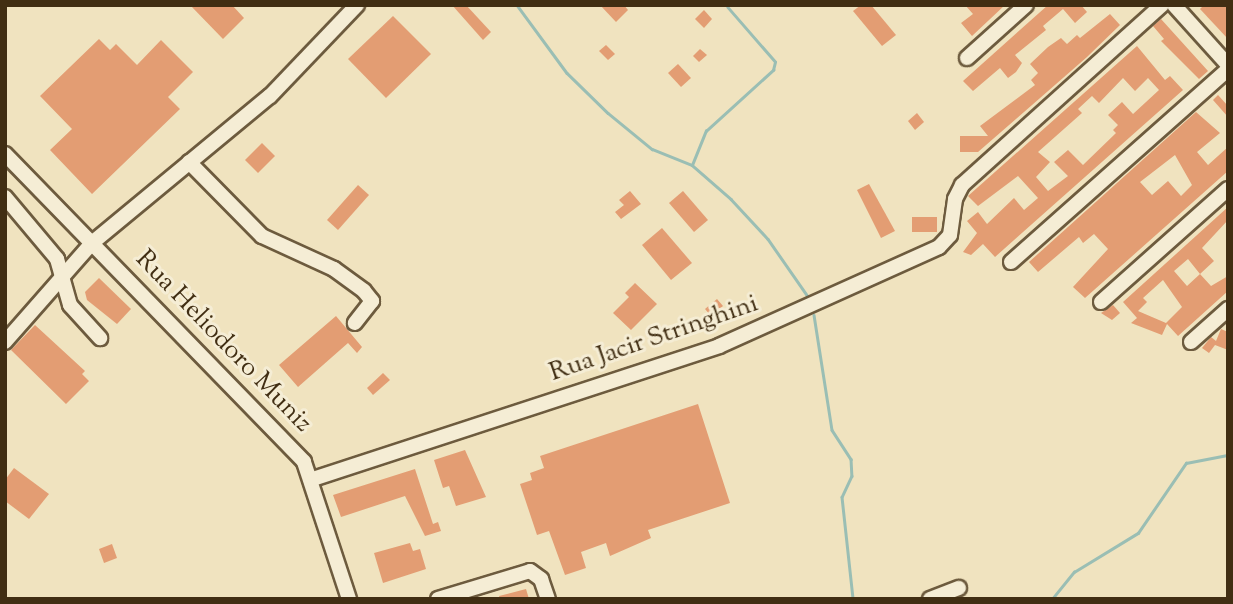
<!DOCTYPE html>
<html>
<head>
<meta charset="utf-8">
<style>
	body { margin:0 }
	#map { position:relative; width:1233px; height:604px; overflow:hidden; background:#f0e3bf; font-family:"Sorts Mill Goudy",serif }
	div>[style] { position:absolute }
	.stream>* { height:2.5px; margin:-1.25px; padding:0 1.25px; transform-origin:1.25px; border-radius:1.25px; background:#9abeb4 }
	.building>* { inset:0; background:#e39d73 }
	.roads { filter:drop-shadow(2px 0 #6d5b3e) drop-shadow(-2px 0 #6d5b3e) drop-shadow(0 2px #6d5b3e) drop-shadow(0 -2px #6d5b3e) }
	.minor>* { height:14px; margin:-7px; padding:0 7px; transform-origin:7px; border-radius:7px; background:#f5edd5 }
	span { translate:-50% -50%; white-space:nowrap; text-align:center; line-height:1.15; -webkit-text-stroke:6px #f5edd5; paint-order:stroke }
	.street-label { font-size:26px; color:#412e13 }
	.frame { position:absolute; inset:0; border:7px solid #412e13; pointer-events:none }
</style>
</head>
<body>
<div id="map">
	<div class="stream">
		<div style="left:517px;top:5px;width:84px;rotate:53.7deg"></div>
		<div style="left:567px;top:73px;width:57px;rotate:44.3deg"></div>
		<div style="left:608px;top:113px;width:57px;rotate:39.3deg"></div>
		<div style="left:652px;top:149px;width:43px;rotate:21.8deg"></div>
		<div style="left:692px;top:165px;width:52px;rotate:41.1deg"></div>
		<div style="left:731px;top:199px;width:54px;rotate:47.2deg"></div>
		<div style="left:768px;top:239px;width:72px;rotate:55.2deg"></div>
		<div style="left:692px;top:165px;width:37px;rotate:-68deg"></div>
		<div style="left:706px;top:131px;width:91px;rotate:-42.3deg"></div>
		<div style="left:773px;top:70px;width:8px;rotate:-76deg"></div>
		<div style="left:775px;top:62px;width:72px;rotate:-131deg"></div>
		<div style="left:814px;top:315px;width:116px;rotate:81.1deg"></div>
		<div style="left:832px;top:430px;width:35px;rotate:57deg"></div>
		<div style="left:851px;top:459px;width:17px;rotate:87deg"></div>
		<div style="left:852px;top:476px;width:23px;rotate:115deg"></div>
		<div style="left:842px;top:497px;width:103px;rotate:83.8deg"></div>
		<div style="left:1052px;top:599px;width:35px;rotate:-51deg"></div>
		<div style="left:1074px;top:572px;width:75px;rotate:-31.4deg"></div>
		<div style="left:1138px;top:533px;width:85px;rotate:-55.6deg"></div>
		<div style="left:1186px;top:463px;width:43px;rotate:-10.8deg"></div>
	</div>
	<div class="building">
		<div style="clip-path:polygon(190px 5px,232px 5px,244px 18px,223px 39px)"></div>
		<div style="clip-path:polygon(452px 5px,466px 5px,491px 32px,483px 40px)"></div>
		<div style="clip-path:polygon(600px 5px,624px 5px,628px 10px,616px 22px)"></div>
		<div style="clip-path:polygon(861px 5px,871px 5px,896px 35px,882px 46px,853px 11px)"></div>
		<div style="clip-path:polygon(965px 5px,1005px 5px,972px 36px,961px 23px,973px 14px)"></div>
		<div style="clip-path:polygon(1048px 5px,1081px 5px,1087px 12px,1075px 23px,1063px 9px,1043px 26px,1046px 30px,1015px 55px,1022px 63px,1016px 72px,1008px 78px,1000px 68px,973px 91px,963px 81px)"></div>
		<div style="clip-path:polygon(1204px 5px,1228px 5px,1228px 39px,1200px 9px)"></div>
		<div style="clip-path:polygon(704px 10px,712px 19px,704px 28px,695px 19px)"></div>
		<div style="clip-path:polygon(1110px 14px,1120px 25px,1087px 57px,978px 152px,960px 152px,960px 136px,988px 136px,980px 126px,1035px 85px,1031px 80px,1038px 73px,1030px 64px,1048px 47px,1061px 38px,1067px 44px,1077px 35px,1080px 38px)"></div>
		<div style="clip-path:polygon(393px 16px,431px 54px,386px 98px,348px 59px)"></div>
		<div style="clip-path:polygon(1161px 19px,1208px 71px,1199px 79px,1161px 41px,1164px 39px,1153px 26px)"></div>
		<div style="clip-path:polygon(99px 39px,110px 50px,116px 44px,137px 65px,161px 40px,193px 72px,168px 97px,180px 109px,92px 194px,50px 150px,72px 129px,40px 96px)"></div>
		<div style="clip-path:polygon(606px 45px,615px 54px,608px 60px,599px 51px)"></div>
		<div style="clip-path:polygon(evenodd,1137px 46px,1165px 80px,1170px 76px,1183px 90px,995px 257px,983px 244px,971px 255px,963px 252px,977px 233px,967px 221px,978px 212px,987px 224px,1014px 198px,1024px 210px,1038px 198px,1018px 176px,978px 206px,968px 196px,1137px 46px,1123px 78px,1135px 91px,1148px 78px,1159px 90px,1133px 114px,1122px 102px,1108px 115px,1118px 125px,1113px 130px,1116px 133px,1083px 165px,1068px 150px,1054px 162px,1068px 176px,1048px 191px,1036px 177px,1050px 162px,1038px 152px,1082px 113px,1078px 109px,1092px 96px,1099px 103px,1123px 78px)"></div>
		<div style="clip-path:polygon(700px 49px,707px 55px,699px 62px,693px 56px)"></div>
		<div style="clip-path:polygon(678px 64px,691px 78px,681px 87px,668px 73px)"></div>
		<div style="clip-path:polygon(1218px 95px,1228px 106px,1228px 117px,1213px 100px)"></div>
		<div style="clip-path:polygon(evenodd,1196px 112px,1220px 133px,1197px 152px,1208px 165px,1228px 147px,1228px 171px,1085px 298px,1073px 287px,1108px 249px,1094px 234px,1083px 243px,1079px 237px,1038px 272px,1029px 262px,1196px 112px,1175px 155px,1192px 185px,1181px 196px,1168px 181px,1152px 195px,1140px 182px,1175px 155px)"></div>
		<div style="clip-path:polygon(917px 113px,924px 122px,915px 130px,908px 121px)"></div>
		<div style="clip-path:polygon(262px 143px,275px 156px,258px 173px,245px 160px)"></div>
		<div style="clip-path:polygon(869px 184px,895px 231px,881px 238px,857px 190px)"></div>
		<div style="clip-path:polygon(358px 185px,369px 195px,338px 230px,327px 220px)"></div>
		<div style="clip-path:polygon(630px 191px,641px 204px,621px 219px,615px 212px,624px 205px,619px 200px)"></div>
		<div style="clip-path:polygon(683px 191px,708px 220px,694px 232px,669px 203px)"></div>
		<div style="clip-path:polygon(evenodd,1228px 207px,1228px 220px,1202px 248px,1214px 261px,1200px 274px,1211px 286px,1228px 276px,1228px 291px,1178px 336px,1167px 324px,1162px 335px,1131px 323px,1137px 318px,1123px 302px,1228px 207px,1188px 259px,1200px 274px,1187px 286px,1174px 271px,1188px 259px,1228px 207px,1163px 280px,1182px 307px,1166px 323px,1138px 311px,1147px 302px,1143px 298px,1163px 280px)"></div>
		<div style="clip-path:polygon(912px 217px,937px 217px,937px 232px,912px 232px)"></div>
		<div style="clip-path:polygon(662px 228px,692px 263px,671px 280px,642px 245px)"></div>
		<div style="clip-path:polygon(99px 278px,131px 309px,117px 324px,87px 300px,85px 292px)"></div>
		<div style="clip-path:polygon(635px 283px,657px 304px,631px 330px,613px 313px,629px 297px,625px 293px)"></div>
		<div style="clip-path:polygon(717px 299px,723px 306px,711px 316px,705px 309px)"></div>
		<div style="clip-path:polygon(1113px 305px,1120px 313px,1112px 320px,1101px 313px)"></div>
		<div style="clip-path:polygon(336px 316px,362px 347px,357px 353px,348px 343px,298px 387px,279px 365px)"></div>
		<div style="clip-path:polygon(35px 325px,85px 371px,82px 374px,89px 381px,66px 404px,11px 350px)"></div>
		<div style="clip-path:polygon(1221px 329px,1228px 332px,1228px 350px,1215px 345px,1209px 353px,1202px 348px,1211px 337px,1216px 341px)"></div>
		<div style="clip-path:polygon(383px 373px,390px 380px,373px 395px,367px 388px)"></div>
		<div style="clip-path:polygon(698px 404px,730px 503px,648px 530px,651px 538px,610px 556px,606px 543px,581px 552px,586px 568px,565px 575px,549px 531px,537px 535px,520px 484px,532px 480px,530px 473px,544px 468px,540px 456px)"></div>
		<div style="clip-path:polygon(465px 450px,486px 497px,456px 506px,449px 486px,443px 488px,434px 460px)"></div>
		<div style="clip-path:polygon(14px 468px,49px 494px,29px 519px,5px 501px,5px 480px)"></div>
		<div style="clip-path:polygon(415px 469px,433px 524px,438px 522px,441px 531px,425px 536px,405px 496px,341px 517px,333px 495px)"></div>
		<div style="clip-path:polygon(410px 543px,413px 551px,420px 549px,426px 569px,383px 583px,374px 553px)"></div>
		<div style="clip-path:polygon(112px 544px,117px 558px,104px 563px,99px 549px)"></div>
		<div style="clip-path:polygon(526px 589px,529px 599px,500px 599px,499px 596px)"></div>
	</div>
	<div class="roads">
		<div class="minor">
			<div style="left:1174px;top:5px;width:81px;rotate:48deg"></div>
			<div style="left:967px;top:58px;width:79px;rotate:-41.9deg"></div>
			<div style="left:5px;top:154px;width:429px;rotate:45.8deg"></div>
			<div style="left:304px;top:462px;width:144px;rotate:71.8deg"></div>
			<div style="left:189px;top:162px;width:104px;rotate:45.4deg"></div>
			<div style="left:262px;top:236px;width:79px;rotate:24.6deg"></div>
			<div style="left:334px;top:269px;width:37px;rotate:36deg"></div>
			<div style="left:364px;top:291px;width:13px;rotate:51deg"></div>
			<div style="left:372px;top:301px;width:28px;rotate:128deg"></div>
			<div style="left:5px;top:197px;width:81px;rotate:50deg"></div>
			<div style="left:57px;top:259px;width:48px;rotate:74.2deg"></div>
			<div style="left:70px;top:305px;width:45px;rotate:47.7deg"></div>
			<div style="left:1011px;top:262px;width:290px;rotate:-41.6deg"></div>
			<div style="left:1101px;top:302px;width:170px;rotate:-41.7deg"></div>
			<div style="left:5px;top:342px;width:132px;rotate:-48.7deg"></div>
			<div style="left:92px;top:243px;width:231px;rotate:-39.6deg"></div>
			<div style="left:270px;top:96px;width:126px;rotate:-46.3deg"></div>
			<div style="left:1191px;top:342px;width:50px;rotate:-41.7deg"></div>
			<div style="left:313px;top:479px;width:427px;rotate:-18.1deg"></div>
			<div style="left:719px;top:346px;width:241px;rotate:-24.2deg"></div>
			<div style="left:939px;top:247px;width:16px;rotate:-47deg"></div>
			<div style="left:950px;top:235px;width:36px;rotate:-82deg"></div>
			<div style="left:955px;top:199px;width:16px;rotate:-63deg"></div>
			<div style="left:962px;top:185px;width:269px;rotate:-42deg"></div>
			<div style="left:438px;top:599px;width:96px;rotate:-16.9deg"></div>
			<div style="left:530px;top:571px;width:14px;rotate:36deg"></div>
			<div style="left:541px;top:579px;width:21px;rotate:71deg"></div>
			<div style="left:930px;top:599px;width:31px;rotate:-21deg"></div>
		</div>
	</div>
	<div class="street-label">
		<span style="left:654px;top:339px;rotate:-19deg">Rua Jacir Stringhini</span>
		<span style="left:223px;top:342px;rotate:46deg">Rua Heliodoro Muniz</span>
	</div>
	<div class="frame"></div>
</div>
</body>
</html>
